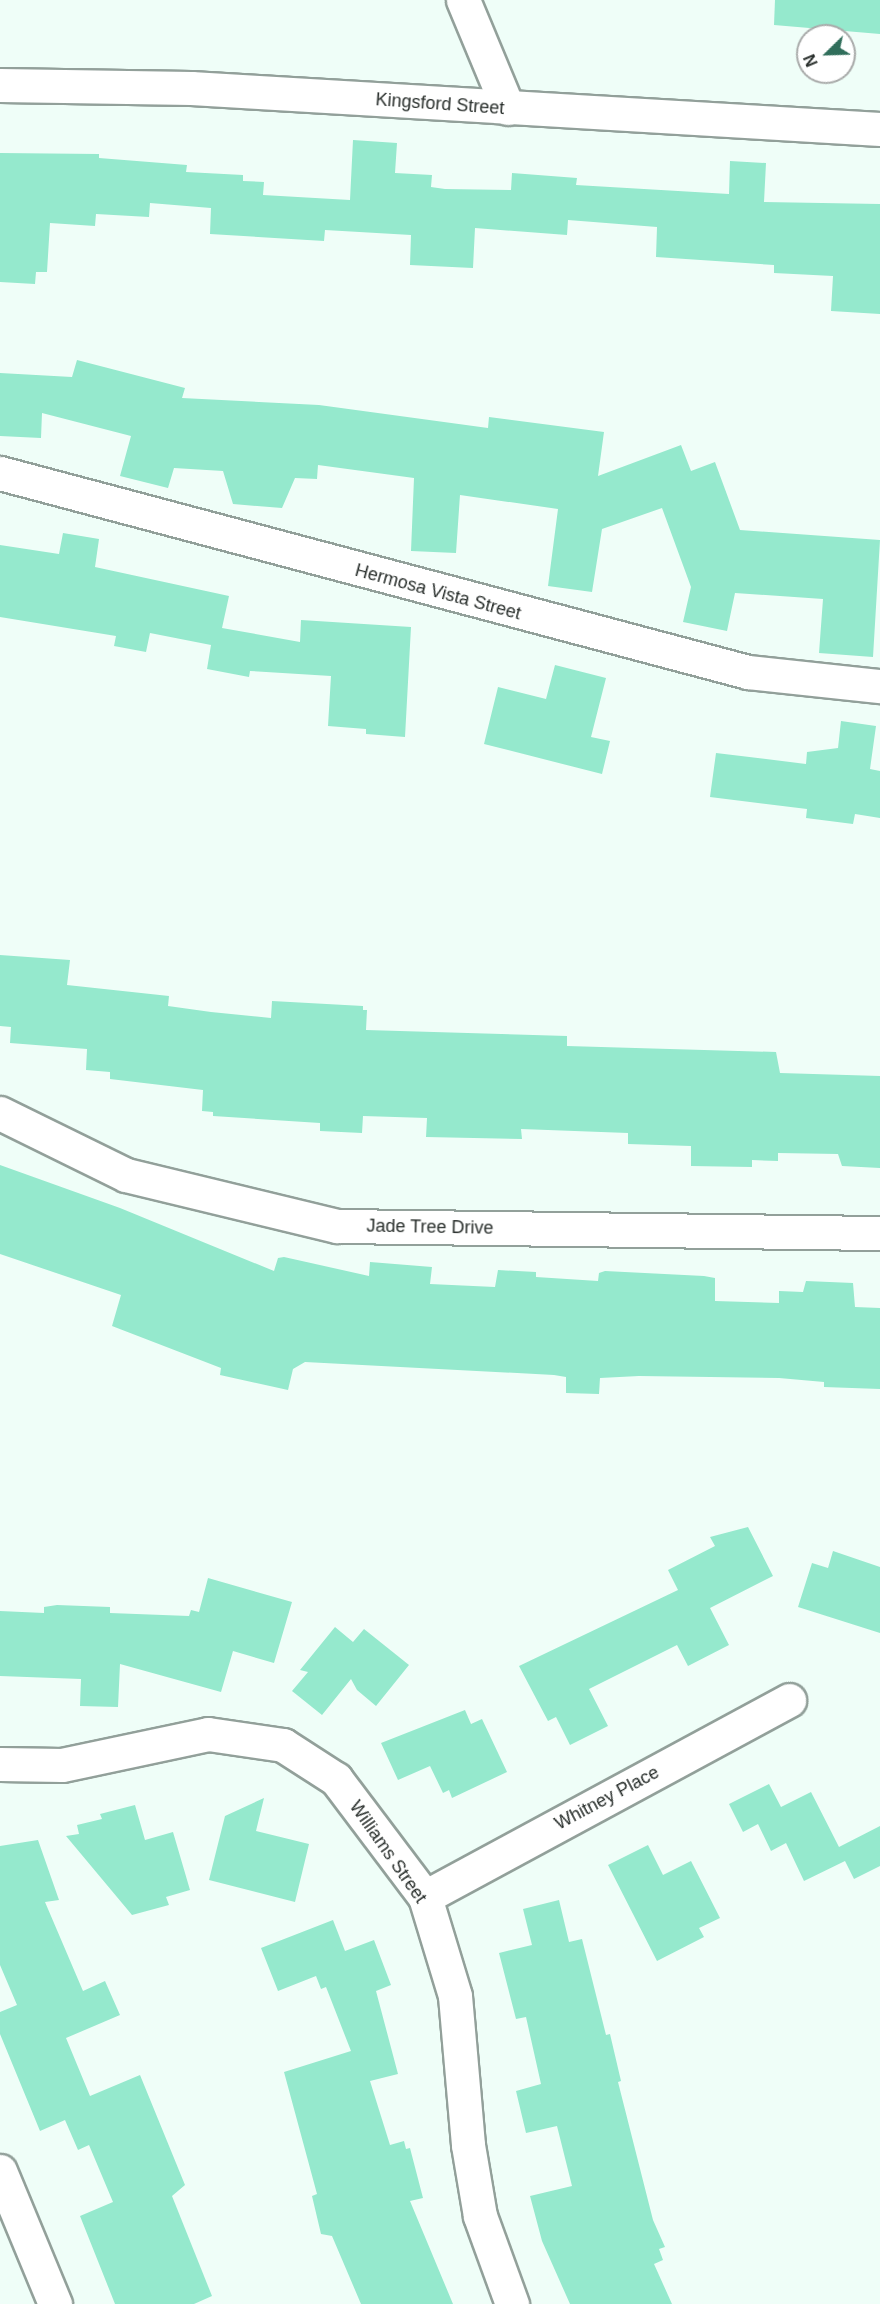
<!DOCTYPE html>
<html>
<head>
<meta charset="utf-8">
<style>
	body { margin:0 }
	#map { position:relative; width:880px; height:2304px; overflow:hidden; background:#effef8; font-family:Helvetica,sans-serif }
	div>[style] { position:absolute }
	.building>* { inset:0; background:#95e9cd }
	.roads { filter:drop-shadow(2px 0 #92a09a) drop-shadow(-2px 0 #92a09a) drop-shadow(0 2px #92a09a) drop-shadow(0 -2px #92a09a) }
	.minor>* { height:33px; margin:-16.5px; padding:0 16.5px; transform-origin:16.5px; border-radius:16.5px; background:#fff }
	span { translate:-50% -50%; white-space:nowrap; text-align:center; line-height:1.15; -webkit-text-stroke:4.5px #fff; paint-order:stroke }
	.street-label { font-size:18px; color:#282e2b }
	.north { position:absolute; left:796px; top:24px; width:60px; height:60px; box-sizing:border-box; background:#fff; border:2px solid #a9abaa; border-radius:50%; rotate:247deg; font-size:16px; font-weight:700; line-height:24px; text-align:center; color:#282e2b }
	.north::after { content:''; display:block; margin:auto; width:21px; height:27px; background:#306e5b; clip-path:polygon(50% 0,100% 100%,50% 72%,0 100%) }
</style>
</head>
<body>
<div id="map">
	<div class="building">
		<div style="clip-path:polygon(775px 0,880px 0,880px 34px,774px 25px)"></div>
		<div style="clip-path:polygon(353px 140px,397px 143px,395px 173px,432px 175px,431px 187px,445px 189px,511px 190px,512px 173px,577px 178px,576px 185px,729px 194px,730px 161px,766px 163px,764px 202px,880px 204px,880px 314px,831px 311px,833px 276px,774px 273px,774px 265px,656px 257px,657px 227px,568px 220px,567px 235px,475px 228px,473px 268px,410px 265px,411px 235px,325px 230px,324px 241px,210px 234px,211px 208px,150px 203px,149px 217px,96px 214px,95px 226px,50px 223px,47px 272px,36px 272px,35px 284px,0 282px,0 153px,99px 154px,99px 158px,187px 165px,186px 172px,243px 175px,243px 181px,264px 182px,263px 195px,350px 200px)"></div>
		<div style="clip-path:polygon(77px 360px,185px 388px,182px 398px,319px 405px,488px 428px,489px 417px,604px 432px,598px 476px,681px 445px,691px 471px,715px 462px,740px 530px,880px 540px,873px 657px,819px 653px,823px 599px,735px 593px,727px 631px,683px 622px,691px 587px,662px 508px,602px 529px,592px 592px,548px 586px,558px 509px,460px 495px,456px 553px,411px 551px,414px 478px,318px 465px,317px 479px,295px 478px,282px 508px,233px 504px,223px 471px,174px 468px,168px 488px,120px 476px,131px 436px,42px 413px,41px 438px,0 436px,0 373px,72px 377px)"></div>
		<div style="clip-path:polygon(63px 533px,99px 539px,95px 567px,229px 596px,222px 628px,300px 642px,301px 620px,411px 627px,405px 737px,366px 734px,366px 729px,328px 726px,331px 676px,250px 671px,249px 677px,207px 669px,211px 645px,150px 633px,146px 652px,114px 646px,116px 636px,0 617px,0 545px,59px 554px)"></div>
		<div style="clip-path:polygon(555px 665px,606px 678px,591px 737px,610px 741px,602px 774px,484px 744px,498px 687px,546px 699px)"></div>
		<div style="clip-path:polygon(841px 721px,876px 726px,870px 769px,880px 771px,880px 818px,855px 814px,853px 824px,806px 818px,807px 809px,710px 797px,716px 753px,806px 764px,807px 752px,838px 748px)"></div>
		<div style="clip-path:polygon(0 955px,70px 960px,67px 985px,169px 996px,168px 1006px,211px 1012px,271px 1018px,272px 1001px,363px 1006px,363px 1010px,367px 1010px,366px 1030px,567px 1036px,567px 1046px,776px 1052px,780px 1073px,880px 1076px,880px 1168px,842px 1166px,838px 1154px,778px 1153px,778px 1161px,752px 1160px,752px 1167px,691px 1166px,691px 1146px,628px 1144px,628px 1133px,521px 1129px,522px 1139px,426px 1137px,427px 1118px,363px 1116px,362px 1133px,320px 1131px,320px 1123px,213px 1116px,213px 1112px,202px 1111px,203px 1090px,110px 1079px,110px 1072px,86px 1070px,87px 1049px,10px 1043px,11px 1027px,0 1026px)"></div>
		<div style="clip-path:polygon(0 1165px,120px 1208px,274px 1271px,278px 1258px,284px 1257px,369px 1276px,370px 1262px,432px 1267px,430px 1284px,495px 1287px,498px 1270px,536px 1272px,536px 1277px,598px 1281px,599px 1273px,605px 1271px,704px 1276px,715px 1278px,715px 1301px,779px 1303px,779px 1291px,803px 1292px,806px 1281px,853px 1283px,855px 1307px,880px 1308px,880px 1389px,824px 1387px,824px 1382px,779px 1378px,639px 1376px,600px 1378px,599px 1394px,566px 1393px,566px 1377px,554px 1375px,305px 1362px,293px 1369px,288px 1390px,220px 1375px,221px 1368px,112px 1326px,121px 1295px,0 1254px)"></div>
		<div style="clip-path:polygon(748px 1527px,773px 1576px,710px 1608px,729px 1645px,688px 1666px,677px 1645px,589px 1689px,608px 1726px,570px 1745px,556px 1717px,548px 1721px,519px 1666px,678px 1590px,668px 1570px,715px 1546px,710px 1537px)"></div>
		<div style="clip-path:polygon(833px 1551px,880px 1567px,880px 1633px,798px 1607px,812px 1563px,828px 1568px)"></div>
		<div style="clip-path:polygon(208px 1578px,292px 1602px,274px 1663px,233px 1651px,221px 1692px,120px 1664px,118px 1707px,80px 1706px,81px 1679px,0 1676px,0 1611px,44px 1613px,44px 1607px,57px 1605px,110px 1607px,110px 1613px,189px 1616px,191px 1610px,199px 1612px)"></div>
		<div style="clip-path:polygon(335px 1627px,353px 1642px,364px 1629px,409px 1665px,376px 1706px,357px 1690px,351px 1679px,322px 1715px,292px 1691px,308px 1672px,300px 1670px)"></div>
		<div style="clip-path:polygon(465px 1710px,471px 1724px,482px 1719px,507px 1772px,452px 1798px,449px 1790px,443px 1793px,430px 1766px,398px 1780px,381px 1743px)"></div>
		<div style="clip-path:polygon(769px 1784px,781px 1807px,811px 1792px,839px 1847px,880px 1826px,880px 1866px,854px 1879px,845px 1861px,804px 1881px,786px 1843px,771px 1851px,758px 1824px,743px 1832px,729px 1804px)"></div>
		<div style="clip-path:polygon(264px 1798px,256px 1831px,309px 1844px,295px 1902px,209px 1880px,225px 1816px)"></div>
		<div style="clip-path:polygon(135px 1805px,145px 1840px,173px 1832px,190px 1890px,166px 1897px,169px 1905px,132px 1915px,66px 1836px,79px 1834px,77px 1825px,102px 1819px,100px 1814px)"></div>
		<div style="clip-path:polygon(38px 1840px,59px 1900px,45px 1902px,83px 1991px,105px 1981px,120px 2015px,66px 2038px,90px 2096px,140px 2075px,185px 2185px,172px 2196px,212px 2296px,194px 2304px,115px 2304px,80px 2216px,113px 2202px,89px 2145px,78px 2150px,65px 2120px,40px 2131px,0 2034px,0 2012px,17px 2005px,0 1965px,0 1846px)"></div>
		<div style="clip-path:polygon(648px 1845px,663px 1875px,691px 1861px,720px 1918px,699px 1928px,704px 1937px,657px 1961px,608px 1865px)"></div>
		<div style="clip-path:polygon(559px 1900px,569px 1942px,582px 1939px,606px 2035px,610px 2034px,621px 2081px,618px 2082px,653px 2220px,665px 2247px,659px 2249px,663px 2260px,654px 2264px,672px 2304px,570px 2304px,542px 2241px,530px 2196px,572px 2186px,557px 2126px,526px 2133px,516px 2091px,541px 2084px,526px 2017px,516px 2019px,499px 1953px,532px 1945px,523px 1909px)"></div>
		<div style="clip-path:polygon(333px 1920px,345px 1951px,374px 1940px,391px 1985px,376px 1991px,398px 2074px,370px 2081px,390px 2145px,404px 2141px,406px 2149px,410px 2148px,423px 2198px,410px 2201px,453px 2304px,361px 2304px,332px 2236px,321px 2234px,312px 2196px,317px 2194px,284px 2072px,351px 2051px,326px 1987px,321px 1989px,316px 1976px,278px 1991px,261px 1948px)"></div>
	</div>
	<div class="roads">
		<div class="minor">
			<div style="left:463px;top:0;width:117px;rotate:67.4deg"></div>
			<div style="left:0;top:85px;width:191px;rotate:0.9deg"></div>
			<div style="left:191px;top:88px;width:690px;rotate:3.41deg"></div>
			<div style="left:0;top:473px;width:774px;rotate:14.9deg"></div>
			<div style="left:748px;top:672px;width:133px;rotate:6.1deg"></div>
			<div style="left:0;top:1113px;width:140px;rotate:26.2deg"></div>
			<div style="left:126px;top:1175px;width:217px;rotate:13.6deg"></div>
			<div style="left:337px;top:1226px;width:543px;rotate:0.74deg"></div>
			<div style="left:0;top:1764px;width:62px;rotate:0.9deg"></div>
			<div style="left:62px;top:1765px;width:149px;rotate:-12deg"></div>
			<div style="left:208px;top:1734px;width:76px;rotate:8.3deg"></div>
			<div style="left:283px;top:1745px;width:63px;rotate:32.7deg"></div>
			<div style="left:336px;top:1779px;width:148px;rotate:53deg"></div>
			<div style="left:425px;top:1897px;width:103px;rotate:73.1deg"></div>
			<div style="left:455px;top:1996px;width:150px;rotate:85deg"></div>
			<div style="left:468px;top:2145px;width:72px;rotate:80.4deg"></div>
			<div style="left:480px;top:2216px;width:94px;rotate:70deg"></div>
			<div style="left:425px;top:1897px;width:414px;rotate:-28.4deg"></div>
			<div style="left:0;top:2171px;width:144px;rotate:67.5deg"></div>
		</div>
	</div>
	<div class="street-label">
		<span style="left:440px;top:104px;rotate:4deg">Kingsford Street</span>
		<span style="left:438px;top:592px;rotate:15deg">Hermosa Vista Street</span>
		<span style="left:430px;top:1227px;rotate:1deg">Jade Tree Drive</span>
		<span style="left:607px;top:1798px;rotate:-28deg">Whitney Place</span>
		<span style="left:388px;top:1852px;rotate:55deg">Williams Street</span>
	</div>
	<div class="north">N</div>
</div>
</body>
</html>
